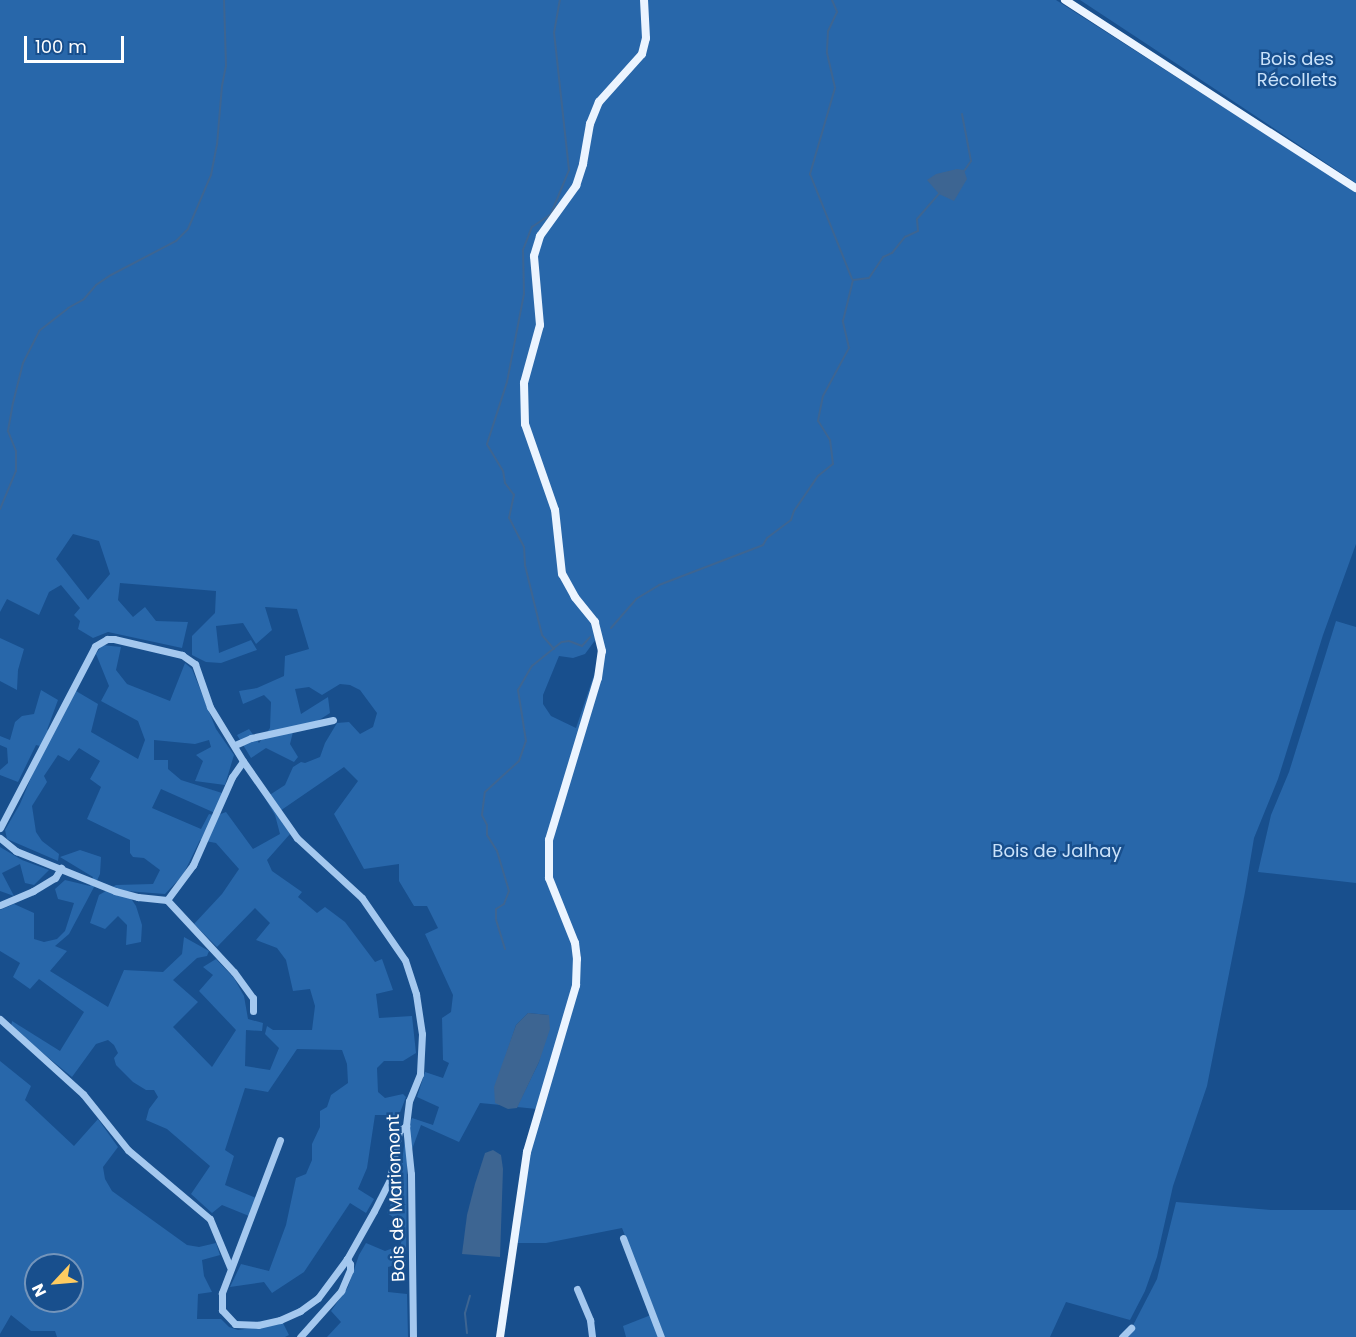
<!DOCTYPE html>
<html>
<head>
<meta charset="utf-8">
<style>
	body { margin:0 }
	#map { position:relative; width:1356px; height:1337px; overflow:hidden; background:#184f8d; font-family:Poppins,sans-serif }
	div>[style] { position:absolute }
	.green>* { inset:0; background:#2867aa }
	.water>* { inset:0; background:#3d6592 }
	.stream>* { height:2px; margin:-1px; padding:0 1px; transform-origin:1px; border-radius:1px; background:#3d6592 }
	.minor>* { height:7px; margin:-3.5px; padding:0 3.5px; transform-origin:3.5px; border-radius:3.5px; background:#a4c8ef }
	.major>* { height:8px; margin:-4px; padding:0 4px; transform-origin:4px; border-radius:4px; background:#ebf4ff }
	span { translate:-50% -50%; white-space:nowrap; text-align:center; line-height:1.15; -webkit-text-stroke:5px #184f8d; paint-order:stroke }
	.park-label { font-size:18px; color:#cae2fa }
	.street-label { font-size:18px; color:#fff }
	.north { position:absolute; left:24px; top:1253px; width:60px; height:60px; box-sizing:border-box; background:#184f8d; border:2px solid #7495bb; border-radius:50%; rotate:244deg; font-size:16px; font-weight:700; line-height:24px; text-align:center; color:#fff }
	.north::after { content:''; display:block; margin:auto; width:21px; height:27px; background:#ffcc61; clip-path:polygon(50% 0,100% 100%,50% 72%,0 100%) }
	.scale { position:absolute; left:24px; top:36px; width:100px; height:27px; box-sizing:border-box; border:3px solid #fff; border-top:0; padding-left:8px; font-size:18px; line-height:21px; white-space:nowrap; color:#fff; -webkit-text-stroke:4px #184f8d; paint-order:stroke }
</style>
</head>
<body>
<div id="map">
	<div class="green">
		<div style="clip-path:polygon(evenodd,0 0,1056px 0,1356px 192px,1356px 544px,1323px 635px,1278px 779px,1254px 838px,1245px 892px,1207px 1086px,1173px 1186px,1157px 1257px,1145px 1291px,1130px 1320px,1066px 1302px,1050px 1337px,665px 1337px,622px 1228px,546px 1243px,515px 1243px,537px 1109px,517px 1107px,539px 1062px,549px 1015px,528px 1013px,516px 1025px,506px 1055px,495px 1102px,501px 1105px,480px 1103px,459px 1142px,421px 1125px,407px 1163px,406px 1262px,388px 1267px,388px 1292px,407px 1294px,408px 1337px,327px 1337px,341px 1322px,331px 1311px,348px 1287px,359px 1255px,366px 1243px,385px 1251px,401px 1245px,402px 1223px,387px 1213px,392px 1201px,396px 1176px,401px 1168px,406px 1132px,412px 1118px,433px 1125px,439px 1107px,417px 1097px,425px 1072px,443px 1078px,449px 1063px,443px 1060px,442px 1018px,451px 1012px,453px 995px,425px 934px,438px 928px,427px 906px,414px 906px,399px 881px,399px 864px,364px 869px,334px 814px,358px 781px,344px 767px,277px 813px,290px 834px,267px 860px,272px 871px,302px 892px,298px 897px,317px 913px,325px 907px,345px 922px,375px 962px,382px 959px,393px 990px,376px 994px,379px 1018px,412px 1016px,416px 1053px,403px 1061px,384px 1061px,377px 1068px,378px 1092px,385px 1098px,403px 1094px,406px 1097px,399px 1115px,375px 1115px,367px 1168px,358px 1189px,374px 1199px,366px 1213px,350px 1203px,304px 1272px,272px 1293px,264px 1282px,230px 1287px,241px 1264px,269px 1271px,286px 1225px,296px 1178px,306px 1174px,312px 1160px,312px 1144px,320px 1127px,320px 1111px,327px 1107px,331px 1095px,348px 1083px,347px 1064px,342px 1050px,297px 1049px,268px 1092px,245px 1088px,225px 1150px,234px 1156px,225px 1185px,256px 1198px,249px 1216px,222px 1205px,212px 1213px,191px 1194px,210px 1166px,167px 1129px,146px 1120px,149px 1109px,158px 1097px,154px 1090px,146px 1090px,133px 1082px,116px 1065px,114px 1058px,118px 1053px,114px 1045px,108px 1040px,96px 1044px,72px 1077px,11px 1027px,12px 1021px,60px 1051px,84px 1012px,39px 979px,30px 989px,13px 977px,20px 963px,0 951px,0 910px,14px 904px,34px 913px,34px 939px,44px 942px,57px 939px,65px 931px,74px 903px,58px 899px,55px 889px,65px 880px,90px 886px,93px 877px,60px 857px,80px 850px,101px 857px,100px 874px,93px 889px,69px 934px,55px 946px,67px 951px,50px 971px,108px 1007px,124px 970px,163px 972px,182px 954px,184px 937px,209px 951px,207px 956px,197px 958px,173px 980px,198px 1002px,173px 1027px,212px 1067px,236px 1030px,199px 991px,213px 975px,203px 967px,216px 959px,234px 978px,244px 996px,248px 1019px,263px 1023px,262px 1031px,246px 1030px,245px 1066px,270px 1070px,279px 1048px,265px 1034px,267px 1026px,273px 1030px,312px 1030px,315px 1006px,310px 989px,293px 991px,286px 960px,277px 948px,256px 940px,270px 923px,255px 908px,217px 947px,194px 924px,222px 894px,239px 869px,216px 843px,200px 840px,183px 875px,165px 894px,126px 891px,136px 906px,142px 925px,141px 942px,126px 945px,127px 925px,118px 916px,105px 929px,90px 923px,99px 895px,116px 885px,153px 884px,160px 870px,144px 858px,133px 857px,130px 853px,130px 840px,87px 819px,101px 787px,90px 779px,100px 761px,79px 748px,69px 761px,58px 755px,44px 776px,47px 782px,32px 806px,36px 832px,42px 841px,59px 854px,58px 861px,7px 839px,5px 830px,20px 804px,44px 747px,36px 745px,18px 782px,0 775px,0 770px,8px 763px,7px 748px,0 745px,0 736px,10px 740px,15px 722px,22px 716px,34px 714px,41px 690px,58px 700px,47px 730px,54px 727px,76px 691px,98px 704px,91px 732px,138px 759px,145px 740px,138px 721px,101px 701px,109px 686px,96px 654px,102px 645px,121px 647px,116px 670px,127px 684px,170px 701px,185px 663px,192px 669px,216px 729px,234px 755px,225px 785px,195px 781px,203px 761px,196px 755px,211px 747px,209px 740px,195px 744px,154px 740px,154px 760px,168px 760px,168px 769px,181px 780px,222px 793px,215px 813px,161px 789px,152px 808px,201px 829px,209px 814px,213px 815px,204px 835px,209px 838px,218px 815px,226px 812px,253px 849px,280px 834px,275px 815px,265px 798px,285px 785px,293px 767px,301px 762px,305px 763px,320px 757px,325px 743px,337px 723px,349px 722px,360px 734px,373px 727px,377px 713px,360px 690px,350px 685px,340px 684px,322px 695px,309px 687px,295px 689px,301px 714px,328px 697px,330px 713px,305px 729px,293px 732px,290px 744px,298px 757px,294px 762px,266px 748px,251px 758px,237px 735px,249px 729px,259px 743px,270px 728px,271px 702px,264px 695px,243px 704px,239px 691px,257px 688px,284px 676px,285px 656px,309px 649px,297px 609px,265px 607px,272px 630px,256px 644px,243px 623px,216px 626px,219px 653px,251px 640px,257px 650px,221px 663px,206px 662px,192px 655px,192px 636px,215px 613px,216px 591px,120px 583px,118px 600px,133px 617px,145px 607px,156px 621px,188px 622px,182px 648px,108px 632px,93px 638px,78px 629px,80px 621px,74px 615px,80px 608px,61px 585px,49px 592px,39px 615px,7px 599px,0 612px,0 0,73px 534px,99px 541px,110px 574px,88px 600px,56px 559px,73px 534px,0 0,596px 639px,599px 655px,595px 672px,576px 728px,551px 716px,543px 704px,543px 695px,559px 656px,573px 658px,585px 654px,596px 639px)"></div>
		<div style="clip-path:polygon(1080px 0,1356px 0,1356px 183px,1224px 95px)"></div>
		<div style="clip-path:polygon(1336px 621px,1356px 627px,1356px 883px,1258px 872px,1271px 815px,1289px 772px)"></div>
		<div style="clip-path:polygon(0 638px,24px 649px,18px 670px,17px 690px,0 681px)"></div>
		<div style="clip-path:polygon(0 847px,22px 860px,49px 870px,34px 885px,25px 883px,20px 864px,2px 873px,14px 896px,0 891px)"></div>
		<div style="clip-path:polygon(evenodd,0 1061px,31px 1086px,25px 1100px,74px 1146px,98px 1119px,118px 1147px,103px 1167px,105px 1179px,112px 1191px,187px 1245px,199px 1247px,216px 1243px,220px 1255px,202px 1260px,204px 1276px,212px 1292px,198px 1294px,197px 1319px,221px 1319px,229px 1327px,238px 1330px,283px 1323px,289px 1335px,285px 1337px,57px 1337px,55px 1331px,31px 1331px,11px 1315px,0 1334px,0 1061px,36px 1265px,72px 1265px,72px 1301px,36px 1301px,36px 1265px)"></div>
		<div style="clip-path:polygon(1176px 1202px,1271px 1210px,1356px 1210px,1356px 1337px,1127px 1337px,1157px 1279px)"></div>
		<div style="clip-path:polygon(651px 1315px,658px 1337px,626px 1337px,623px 1326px)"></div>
	</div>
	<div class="water">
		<div style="clip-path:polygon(957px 169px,964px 170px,967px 179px,954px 201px,939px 194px,927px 180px,936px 174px)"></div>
		<div style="clip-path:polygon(528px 1013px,549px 1015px,550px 1029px,539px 1062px,517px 1108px,508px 1109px,495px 1103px,494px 1087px,516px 1025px)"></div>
		<div style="clip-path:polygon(493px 1150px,501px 1155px,503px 1169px,500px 1257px,462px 1254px,467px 1215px,475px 1184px,485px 1153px)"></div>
	</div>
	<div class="stream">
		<div style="left:832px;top:0;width:13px;rotate:67deg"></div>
		<div style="left:837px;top:12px;width:21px;rotate:115deg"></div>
		<div style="left:828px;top:31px;width:22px;rotate:93deg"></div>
		<div style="left:827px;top:53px;width:36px;rotate:77deg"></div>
		<div style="left:835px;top:88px;width:90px;rotate:106.2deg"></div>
		<div style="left:810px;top:174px;width:113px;rotate:68.2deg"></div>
		<div style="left:962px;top:114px;width:48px;rotate:79.2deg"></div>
		<div style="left:971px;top:161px;width:12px;rotate:125deg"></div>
		<div style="left:0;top:509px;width:41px;rotate:-67.2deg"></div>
		<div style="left:16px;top:471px;width:20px;rotate:-90deg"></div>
		<div style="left:16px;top:451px;width:22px;rotate:-112deg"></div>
		<div style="left:8px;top:431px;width:28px;rotate:-80deg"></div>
		<div style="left:13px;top:403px;width:41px;rotate:-76deg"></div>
		<div style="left:23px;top:363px;width:36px;rotate:-63deg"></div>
		<div style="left:39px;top:331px;width:37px;rotate:-38deg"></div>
		<div style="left:68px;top:308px;width:18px;rotate:-29deg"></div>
		<div style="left:84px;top:299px;width:18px;rotate:-49deg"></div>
		<div style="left:96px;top:285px;width:18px;rotate:-34deg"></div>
		<div style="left:111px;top:275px;width:73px;rotate:-27.6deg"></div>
		<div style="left:176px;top:241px;width:17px;rotate:-45deg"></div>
		<div style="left:188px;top:229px;width:59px;rotate:-66.9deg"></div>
		<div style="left:211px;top:175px;width:31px;rotate:-79deg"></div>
		<div style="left:217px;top:145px;width:59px;rotate:-85.2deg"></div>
		<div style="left:222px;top:86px;width:20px;rotate:-79deg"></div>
		<div style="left:226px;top:66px;width:66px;rotate:-91.7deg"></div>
		<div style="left:611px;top:628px;width:38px;rotate:-49deg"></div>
		<div style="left:636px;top:599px;width:27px;rotate:-31deg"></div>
		<div style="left:659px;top:585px;width:111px;rotate:-21deg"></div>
		<div style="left:763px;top:545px;width:8px;rotate:-60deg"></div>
		<div style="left:767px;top:538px;width:30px;rotate:-37deg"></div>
		<div style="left:791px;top:520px;width:9px;rotate:-72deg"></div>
		<div style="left:794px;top:511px;width:42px;rotate:-55.6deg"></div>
		<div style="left:818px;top:476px;width:19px;rotate:-39deg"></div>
		<div style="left:833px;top:464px;width:24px;rotate:-97deg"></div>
		<div style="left:830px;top:440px;width:22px;rotate:-122deg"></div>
		<div style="left:818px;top:421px;width:25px;rotate:-79deg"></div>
		<div style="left:823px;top:396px;width:55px;rotate:-61.6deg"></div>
		<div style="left:849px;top:348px;width:28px;rotate:-103deg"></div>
		<div style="left:843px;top:321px;width:42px;rotate:-76.3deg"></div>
		<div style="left:853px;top:280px;width:16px;rotate:-7deg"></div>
		<div style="left:869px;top:278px;width:25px;rotate:-56deg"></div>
		<div style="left:883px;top:257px;width:10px;rotate:-24deg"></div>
		<div style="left:892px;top:253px;width:21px;rotate:-51deg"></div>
		<div style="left:905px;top:237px;width:14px;rotate:-25deg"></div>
		<div style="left:918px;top:231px;width:12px;rotate:-95deg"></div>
		<div style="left:917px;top:219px;width:35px;rotate:-49deg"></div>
		<div style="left:554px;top:649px;width:18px;rotate:-131deg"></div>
		<div style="left:542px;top:635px;width:72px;rotate:-103.7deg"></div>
		<div style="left:525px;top:565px;width:18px;rotate:-93deg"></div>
		<div style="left:524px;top:547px;width:33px;rotate:-117deg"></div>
		<div style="left:509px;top:518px;width:24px;rotate:-78deg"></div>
		<div style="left:514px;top:495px;width:15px;rotate:-127deg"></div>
		<div style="left:505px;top:483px;width:12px;rotate:-99deg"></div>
		<div style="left:503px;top:471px;width:31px;rotate:-121deg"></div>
		<div style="left:487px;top:444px;width:65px;rotate:-72.1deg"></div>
		<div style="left:507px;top:382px;width:90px;rotate:-79.1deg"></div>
		<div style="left:524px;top:294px;width:44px;rotate:-91.3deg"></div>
		<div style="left:523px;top:250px;width:25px;rotate:-69deg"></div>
		<div style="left:532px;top:227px;width:23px;rotate:-34deg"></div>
		<div style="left:551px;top:214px;width:48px;rotate:-67.8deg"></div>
		<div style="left:569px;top:170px;width:138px;rotate:-96.2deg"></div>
		<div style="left:554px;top:33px;width:34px;rotate:-80deg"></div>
		<div style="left:505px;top:949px;width:31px;rotate:-107deg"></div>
		<div style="left:496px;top:919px;width:10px;rotate:-90deg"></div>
		<div style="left:496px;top:909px;width:9px;rotate:-32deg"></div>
		<div style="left:504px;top:904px;width:14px;rotate:-69deg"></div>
		<div style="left:509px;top:891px;width:42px;rotate:-106.7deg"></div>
		<div style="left:497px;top:851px;width:19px;rotate:-122deg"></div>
		<div style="left:487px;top:835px;width:10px;rotate:-90deg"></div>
		<div style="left:487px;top:825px;width:11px;rotate:-117deg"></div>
		<div style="left:482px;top:815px;width:23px;rotate:-83deg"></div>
		<div style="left:485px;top:792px;width:46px;rotate:-42.4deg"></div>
		<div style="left:519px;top:761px;width:21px;rotate:-71deg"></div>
		<div style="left:526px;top:741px;width:52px;rotate:-98.9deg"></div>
		<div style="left:518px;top:690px;width:28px;rotate:-60deg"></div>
		<div style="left:532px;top:666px;width:38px;rotate:-39deg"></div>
		<div style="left:562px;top:642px;width:7px;rotate:-8deg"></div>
		<div style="left:569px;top:641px;width:14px;rotate:21deg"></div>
		<div style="left:582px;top:646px;width:12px;rotate:-48deg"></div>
		<div style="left:467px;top:1333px;width:20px;rotate:-96deg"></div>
		<div style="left:465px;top:1313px;width:18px;rotate:-74deg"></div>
	</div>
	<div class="minor">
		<div style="left:235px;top:745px;width:17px;rotate:-24deg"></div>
		<div style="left:251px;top:738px;width:84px;rotate:-12.4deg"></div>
		<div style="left:0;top:828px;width:205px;rotate:-62.4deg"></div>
		<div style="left:95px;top:646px;width:14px;rotate:-30deg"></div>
		<div style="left:107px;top:639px;width:7px"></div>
		<div style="left:114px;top:639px;width:70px;rotate:13.2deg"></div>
		<div style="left:182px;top:655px;width:16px;rotate:35deg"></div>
		<div style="left:195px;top:664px;width:46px;rotate:70.8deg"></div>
		<div style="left:210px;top:707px;width:63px;rotate:58.6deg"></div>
		<div style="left:243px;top:761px;width:94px;rotate:55deg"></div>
		<div style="left:297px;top:838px;width:88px;rotate:42.7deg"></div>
		<div style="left:362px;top:898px;width:75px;rotate:55.3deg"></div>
		<div style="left:405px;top:960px;width:36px;rotate:72deg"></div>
		<div style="left:416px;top:994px;width:40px;rotate:81.5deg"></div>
		<div style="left:422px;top:1034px;width:40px;rotate:92.9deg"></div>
		<div style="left:420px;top:1074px;width:29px;rotate:112deg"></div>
		<div style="left:409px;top:1101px;width:25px;rotate:97deg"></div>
		<div style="left:406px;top:1126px;width:48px;rotate:84.1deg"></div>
		<div style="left:411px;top:1174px;width:163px;rotate:89.3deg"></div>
		<div style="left:0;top:838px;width:21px;rotate:39deg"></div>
		<div style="left:16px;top:851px;width:107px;rotate:22deg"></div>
		<div style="left:115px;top:891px;width:24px;rotate:15deg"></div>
		<div style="left:138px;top:897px;width:29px;rotate:6deg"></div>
		<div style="left:167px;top:900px;width:98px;rotate:47.1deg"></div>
		<div style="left:234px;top:972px;width:32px;rotate:54deg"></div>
		<div style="left:253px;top:998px;width:13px;rotate:90deg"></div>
		<div style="left:167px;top:900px;width:44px;rotate:-53.4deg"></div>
		<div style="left:193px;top:865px;width:96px;rotate:-66.1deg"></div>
		<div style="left:232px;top:777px;width:19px;rotate:-55deg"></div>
		<div style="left:0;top:905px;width:36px;rotate:-23deg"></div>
		<div style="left:33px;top:891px;width:26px;rotate:-31deg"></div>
		<div style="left:55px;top:878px;width:12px;rotate:-59deg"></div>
		<div style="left:0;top:1019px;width:112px;rotate:42.1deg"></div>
		<div style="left:83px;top:1094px;width:72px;rotate:51.2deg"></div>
		<div style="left:128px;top:1150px;width:107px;rotate:40.1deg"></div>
		<div style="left:210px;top:1219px;width:52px;rotate:67.4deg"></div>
		<div style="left:280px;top:1140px;width:164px;rotate:110.8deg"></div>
		<div style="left:222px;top:1293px;width:17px;rotate:90deg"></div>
		<div style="left:222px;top:1310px;width:19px;rotate:47deg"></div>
		<div style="left:235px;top:1324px;width:23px;rotate:2deg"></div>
		<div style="left:258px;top:1325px;width:23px;rotate:-13deg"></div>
		<div style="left:280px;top:1320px;width:22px;rotate:-24deg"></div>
		<div style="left:300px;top:1311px;width:22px;rotate:-36deg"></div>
		<div style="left:318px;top:1298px;width:49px;rotate:-53.4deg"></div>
		<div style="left:347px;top:1259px;width:55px;rotate:-60.6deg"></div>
		<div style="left:374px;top:1211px;width:36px;rotate:-63deg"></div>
		<div style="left:390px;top:1179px;width:49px;rotate:-79.4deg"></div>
		<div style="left:399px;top:1131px;width:9px;rotate:-36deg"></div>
		<div style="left:623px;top:1238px;width:106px;rotate:69deg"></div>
		<div style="left:577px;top:1289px;width:34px;rotate:67deg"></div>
		<div style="left:590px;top:1320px;width:17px;rotate:83deg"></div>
		<div style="left:300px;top:1337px;width:62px;rotate:-48.3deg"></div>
		<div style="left:341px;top:1291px;width:23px;rotate:-67deg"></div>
		<div style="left:350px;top:1270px;width:6px;rotate:-90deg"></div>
		<div style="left:350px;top:1264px;width:6px;rotate:-121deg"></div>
		<div style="left:1122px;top:1337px;width:13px;rotate:-45deg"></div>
	</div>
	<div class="major">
		<div style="left:1065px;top:0;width:346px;rotate:32.9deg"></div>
		<div style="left:500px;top:1337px;width:187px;rotate:-81.7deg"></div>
		<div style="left:527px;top:1152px;width:174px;rotate:-73.6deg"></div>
		<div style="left:576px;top:985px;width:26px;rotate:-88deg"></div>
		<div style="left:577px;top:959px;width:16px;rotate:-97deg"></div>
		<div style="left:575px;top:943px;width:70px;rotate:-111.8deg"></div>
		<div style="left:549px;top:878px;width:38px;rotate:-90deg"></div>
		<div style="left:549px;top:840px;width:169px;rotate:-73.2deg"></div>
		<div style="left:598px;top:678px;width:27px;rotate:-82deg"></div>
		<div style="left:602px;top:651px;width:30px;rotate:-104deg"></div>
		<div style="left:595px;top:622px;width:32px;rotate:-129deg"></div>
		<div style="left:575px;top:597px;width:26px;rotate:-119deg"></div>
		<div style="left:562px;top:574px;width:64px;rotate:-96.2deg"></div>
		<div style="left:555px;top:510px;width:91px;rotate:-109.2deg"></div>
		<div style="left:525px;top:424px;width:41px;rotate:-91.4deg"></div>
		<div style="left:524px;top:383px;width:60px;rotate:-74.6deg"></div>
		<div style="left:540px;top:325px;width:69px;rotate:-95deg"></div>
		<div style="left:534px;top:256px;width:21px;rotate:-73deg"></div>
		<div style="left:540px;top:236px;width:62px;rotate:-54.2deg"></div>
		<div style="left:576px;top:186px;width:23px;rotate:-72deg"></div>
		<div style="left:583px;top:164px;width:41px;rotate:-80.1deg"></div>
		<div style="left:590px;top:124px;width:24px;rotate:-68deg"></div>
		<div style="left:599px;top:102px;width:64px;rotate:-48.1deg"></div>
		<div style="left:642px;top:54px;width:16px;rotate:-76deg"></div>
		<div style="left:646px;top:38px;width:38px;rotate:-93deg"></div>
	</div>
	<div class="park-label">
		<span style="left:1297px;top:70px">Bois des<br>Récollets</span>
		<span style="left:1057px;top:851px">Bois de Jalhay</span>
	</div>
	<div class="street-label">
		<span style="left:396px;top:1198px;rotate:-92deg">Bois de Mariomont</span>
	</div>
	<div class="north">N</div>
	<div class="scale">100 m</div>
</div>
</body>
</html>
